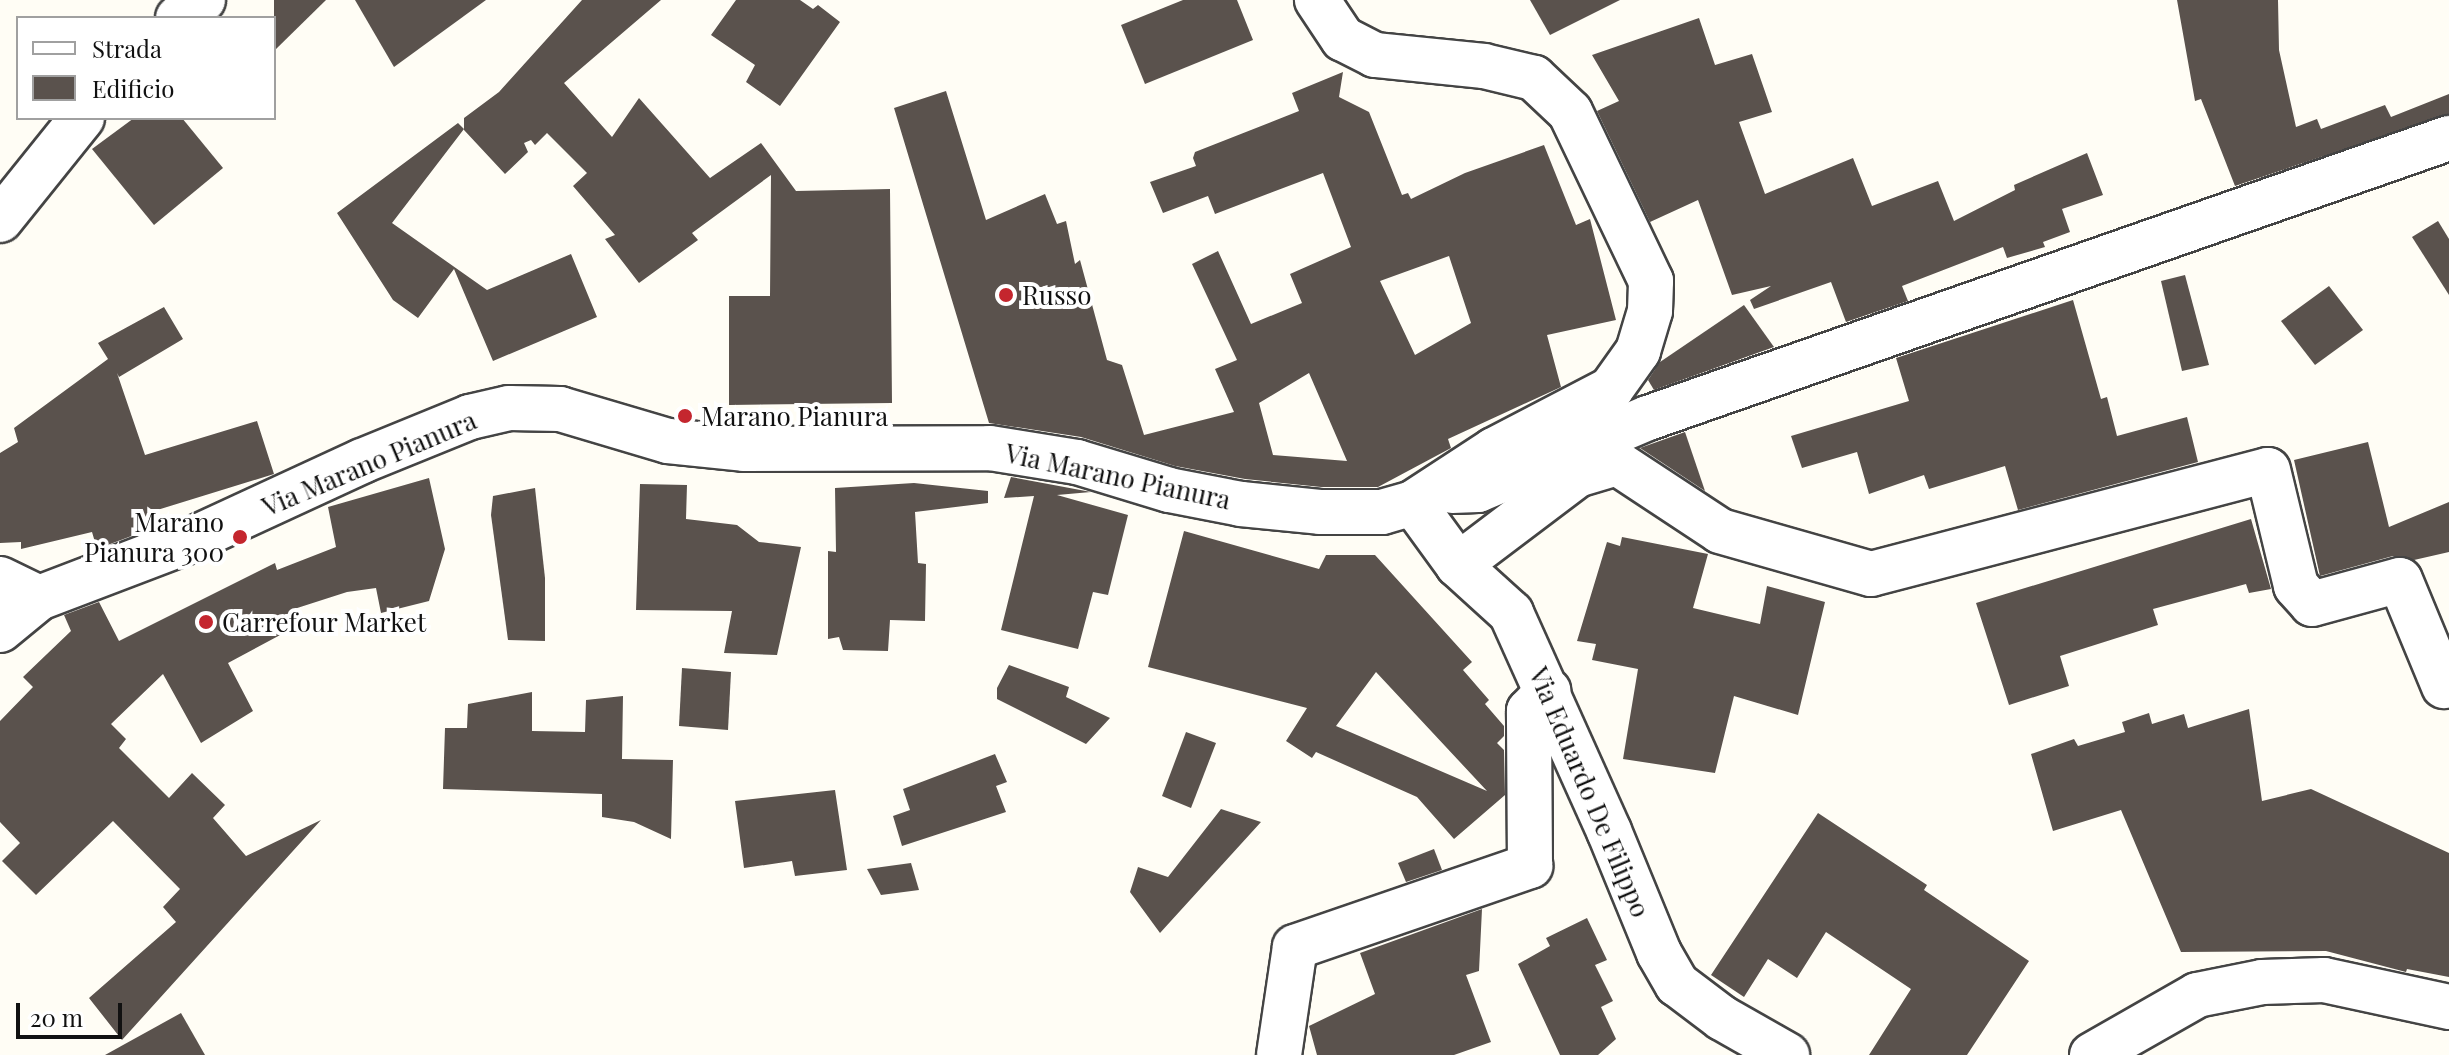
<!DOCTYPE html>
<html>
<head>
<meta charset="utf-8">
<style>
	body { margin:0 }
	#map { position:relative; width:2449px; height:1055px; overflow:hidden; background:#fffdf5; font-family:"Playfair Display",serif }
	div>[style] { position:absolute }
	.building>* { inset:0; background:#5a524d }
	.roads { filter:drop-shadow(2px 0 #444) drop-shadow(-2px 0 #444) drop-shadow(0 2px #444) drop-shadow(0 -2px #444) }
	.minor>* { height:44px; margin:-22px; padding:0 22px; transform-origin:22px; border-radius:22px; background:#fff }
	.dots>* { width:22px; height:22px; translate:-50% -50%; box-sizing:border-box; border:4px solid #fff; border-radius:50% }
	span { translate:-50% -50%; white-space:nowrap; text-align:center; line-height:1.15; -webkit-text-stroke:8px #fff; paint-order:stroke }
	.poi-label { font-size:26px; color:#111 }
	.left { translate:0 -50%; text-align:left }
	.right { translate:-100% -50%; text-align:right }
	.street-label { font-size:26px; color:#111 }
	.legend { position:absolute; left:16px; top:16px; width:260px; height:104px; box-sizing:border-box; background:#fff; border:2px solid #a0a0a0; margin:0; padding:10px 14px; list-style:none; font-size:24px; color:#111 }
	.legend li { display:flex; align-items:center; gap:16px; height:40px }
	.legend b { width:40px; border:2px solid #a0a0a0 }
	.scale { position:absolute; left:16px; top:1003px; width:106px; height:36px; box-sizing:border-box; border:4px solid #111; border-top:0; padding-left:10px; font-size:24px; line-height:28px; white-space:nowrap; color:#111; -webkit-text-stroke:6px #fff; paint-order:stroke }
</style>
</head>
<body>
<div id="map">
	<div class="building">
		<div style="clip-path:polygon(274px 0,326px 0,274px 51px)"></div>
		<div style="clip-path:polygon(355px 0,486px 0,394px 67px)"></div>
		<div style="clip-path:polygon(582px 0,661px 0,564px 83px,612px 137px,639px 98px,710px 178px,761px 143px,796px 191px,890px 189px,892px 403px,729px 405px,729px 296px,770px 296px,771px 175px,692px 233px,698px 240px,639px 283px,605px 239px,615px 235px,573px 186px,587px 173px,547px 133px,535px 145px,531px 140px,524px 143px,528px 152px,505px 174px,464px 130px,464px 118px,499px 92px)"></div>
		<div style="clip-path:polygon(736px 0,800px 0,813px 9px,818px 5px,840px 22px,780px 106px,746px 82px,755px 65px,711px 35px)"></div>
		<div style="clip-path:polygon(1183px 0,1237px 0,1253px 40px,1145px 84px,1121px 25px)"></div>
		<div style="clip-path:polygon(1530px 0,1620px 0,1550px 35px)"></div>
		<div style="clip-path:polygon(2177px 0,2278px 0,2279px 50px,2296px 127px,2317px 119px,2321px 129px,2385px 105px,2391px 117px,2449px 94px,2449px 114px,2235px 186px,2201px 99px,2195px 101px)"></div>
		<div style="clip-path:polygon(1699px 18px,1715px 65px,1752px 54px,1772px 112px,1739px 122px,1765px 194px,1853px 158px,1872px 206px,1938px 181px,1954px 221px,2015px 190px,2014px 185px,2087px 153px,2103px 195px,2062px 209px,2070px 232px,2043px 242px,2045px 247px,2007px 258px,2003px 247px,1902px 286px,1908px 301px,1846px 322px,1831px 282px,1754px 309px,1750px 300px,1771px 286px,1732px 295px,1698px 200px,1650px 222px,1597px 111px,1619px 101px,1592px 55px)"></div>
		<div style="clip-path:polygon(evenodd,1343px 72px,1339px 97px,1369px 112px,1402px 195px,1408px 193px,1411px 199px,1465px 173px,1544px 145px,1576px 225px,1590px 219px,1616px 320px,1547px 335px,1561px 387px,1448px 439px,1451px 448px,1378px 487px,1321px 487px,1245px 479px,1175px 466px,1081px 437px,989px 423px,894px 108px,946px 91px,986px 220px,1045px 194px,1057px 224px,1066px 221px,1075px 264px,1080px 260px,1107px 360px,1122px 365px,1144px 435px,1234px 412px,1215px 369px,1237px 360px,1192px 264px,1218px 251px,1251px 324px,1302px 303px,1290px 274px,1351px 247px,1323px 173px,1215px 214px,1208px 196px,1163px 213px,1150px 182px,1196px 166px,1193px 158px,1195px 152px,1299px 111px,1292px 93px,1343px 72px,1449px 256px,1471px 323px,1415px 355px,1380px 281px,1449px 256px,1343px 72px,1309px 373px,1347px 461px,1273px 455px,1259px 403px,1309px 373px)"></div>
		<div style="clip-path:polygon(134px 118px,182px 118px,223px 168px,154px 225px,92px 149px)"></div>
		<div style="clip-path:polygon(458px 123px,464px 129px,392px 223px,487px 290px,571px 254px,597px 317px,493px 361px,454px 269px,418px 318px,393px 300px,337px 213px)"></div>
		<div style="clip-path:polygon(2438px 221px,2449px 239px,2449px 295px,2412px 237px)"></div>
		<div style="clip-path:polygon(2185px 275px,2209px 365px,2182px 371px,2161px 281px)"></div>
		<div style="clip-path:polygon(2329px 286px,2363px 330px,2315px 365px,2281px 321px)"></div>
		<div style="clip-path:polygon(2073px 300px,2101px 399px,2107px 397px,2117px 436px,2187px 417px,2198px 462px,2018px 510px,2005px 466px,1929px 489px,1924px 475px,1869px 494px,1857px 452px,1802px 468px,1791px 436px,1909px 401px,1896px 358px)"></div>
		<div style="clip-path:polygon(1744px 305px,1774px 347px,1654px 390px,1648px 380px,1660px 362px)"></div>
		<div style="clip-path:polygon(164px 307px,183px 339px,119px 377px,117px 373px,145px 455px,257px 421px,274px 474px,154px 511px,158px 526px,97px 549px,92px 532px,21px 549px,21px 542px,0 543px,0 453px,18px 442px,14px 428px,108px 359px,98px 343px)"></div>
		<div style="clip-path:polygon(1685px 432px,1705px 491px,1640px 448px)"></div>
		<div style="clip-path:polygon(2368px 442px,2389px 527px,2449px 502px,2449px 552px,2414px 560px,2393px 556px,2320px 576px,2294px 460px)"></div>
		<div style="clip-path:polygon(1011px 477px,1091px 492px,1057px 495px,1128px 515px,1108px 595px,1093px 592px,1078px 649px,1001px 630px,1034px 496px,1004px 498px)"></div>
		<div style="clip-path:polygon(429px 478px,445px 549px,429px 601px,381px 613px,376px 588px,347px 592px,291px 610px,297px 626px,228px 663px,253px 711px,201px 743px,163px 674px,111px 724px,126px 739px,119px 748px,169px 798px,192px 773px,225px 805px,213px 818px,246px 856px,321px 820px,122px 1040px,89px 998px,176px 922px,163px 907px,180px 889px,113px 821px,36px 895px,2px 861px,20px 843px,0 822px,0 721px,33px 687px,23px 677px,71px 631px,64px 615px,99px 602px,119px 641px,275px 563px,277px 570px,336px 547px,328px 507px)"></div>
		<div style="clip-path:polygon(914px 483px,988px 491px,988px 503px,915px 512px,918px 563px,926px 564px,925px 621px,890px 620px,888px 651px,843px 650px,839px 637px,828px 639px,828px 551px,836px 552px,835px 488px)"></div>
		<div style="clip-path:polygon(640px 484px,687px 485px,686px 519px,737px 525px,759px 542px,801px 547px,777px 655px,724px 653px,732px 611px,636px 610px)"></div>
		<div style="clip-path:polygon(535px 488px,545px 578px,545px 641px,508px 640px,491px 515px,493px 496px)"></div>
		<div style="clip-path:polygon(2251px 519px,2271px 589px,2249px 593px,2246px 584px,2153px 609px,2158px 625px,2060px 656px,2069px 686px,2009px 705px,1976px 603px)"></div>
		<div style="clip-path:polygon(evenodd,1184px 531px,1319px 569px,1326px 555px,1375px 555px,1472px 662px,1463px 670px,1489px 700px,1485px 704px,1504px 726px,1504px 736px,1497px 743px,1504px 750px,1505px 795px,1454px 839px,1417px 797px,1316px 752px,1312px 758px,1286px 741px,1307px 708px,1148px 667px,1184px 531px,1376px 672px,1487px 791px,1336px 726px,1376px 672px)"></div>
		<div style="clip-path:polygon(1622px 537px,1708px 554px,1693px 608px,1760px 624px,1767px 586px,1825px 602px,1798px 715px,1734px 696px,1715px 773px,1623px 759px,1638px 669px,1592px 660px,1596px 644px,1577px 641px,1607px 542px,1620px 546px)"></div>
		<div style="clip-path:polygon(1009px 665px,1069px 687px,1066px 697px,1110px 718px,1086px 744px,997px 699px,997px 688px)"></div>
		<div style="clip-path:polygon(682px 668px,731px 672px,728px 730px,679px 726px)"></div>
		<div style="clip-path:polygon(532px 692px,532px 731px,585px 732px,586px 700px,623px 696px,622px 759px,673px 760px,671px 839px,634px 822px,602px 817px,602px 794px,443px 789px,445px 728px,467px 728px,468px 704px)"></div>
		<div style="clip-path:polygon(2249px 709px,2262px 801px,2311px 789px,2449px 853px,2449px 977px,2407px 969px,2406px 972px,2326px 951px,2181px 952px,2121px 810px,2053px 831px,2031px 754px,2074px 739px,2078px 746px,2125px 732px,2122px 722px,2149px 713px,2152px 724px,2184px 714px,2188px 728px)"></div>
		<div style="clip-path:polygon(1186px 732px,1216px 743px,1191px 808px,1162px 796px)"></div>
		<div style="clip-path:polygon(995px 754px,1007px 782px,996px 786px,1006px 812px,902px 846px,893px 816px,910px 810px,903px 789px)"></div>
		<div style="clip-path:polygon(835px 790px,847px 870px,795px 876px,792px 861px,744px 868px,735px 801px)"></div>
		<div style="clip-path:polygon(1221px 809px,1261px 822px,1160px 933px,1130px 892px,1138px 867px,1168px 877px)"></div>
		<div style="clip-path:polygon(1818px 813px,1927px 885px,1924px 890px,2029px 961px,1967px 1055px,1869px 1055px,1911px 989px,1826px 932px,1797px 978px,1768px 959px,1744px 997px,1711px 975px)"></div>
		<div style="clip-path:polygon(1434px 849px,1442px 870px,1406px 882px,1398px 863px)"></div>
		<div style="clip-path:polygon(911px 863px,919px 890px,881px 895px,867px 869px)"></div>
		<div style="clip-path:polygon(1482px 909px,1479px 971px,1466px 975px,1491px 1042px,1454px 1055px,1317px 1055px,1309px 1026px,1375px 994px,1360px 953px)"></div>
		<div style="clip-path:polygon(1587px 918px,1607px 960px,1595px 965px,1613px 1001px,1601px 1007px,1616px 1039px,1598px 1055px,1560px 1055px,1518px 964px,1550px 946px,1546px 938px)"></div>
		<div style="clip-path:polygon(181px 1013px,205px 1055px,105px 1055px)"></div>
	</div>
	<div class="roads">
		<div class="minor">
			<div style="left:178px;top:18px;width:31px;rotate:-36deg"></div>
			<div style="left:0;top:220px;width:131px;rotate:-51.2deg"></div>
			<div style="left:1452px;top:491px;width:26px;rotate:-2deg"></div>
			<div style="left:1478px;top:490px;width:185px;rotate:-23deg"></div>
			<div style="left:1648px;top:418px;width:849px;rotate:-19.27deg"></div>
			<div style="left:1413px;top:503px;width:77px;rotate:54deg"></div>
			<div style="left:1458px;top:565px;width:72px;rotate:42.2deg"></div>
			<div style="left:1511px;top:613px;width:239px;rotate:65.8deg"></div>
			<div style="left:1609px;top:831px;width:132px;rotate:67.7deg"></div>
			<div style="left:1659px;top:953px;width:36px;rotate:60deg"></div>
			<div style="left:1677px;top:984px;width:56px;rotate:37.1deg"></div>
			<div style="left:1722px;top:1018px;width:75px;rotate:29.6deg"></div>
			<div style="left:1458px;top:565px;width:149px;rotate:-37.1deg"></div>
			<div style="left:1577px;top:475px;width:42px;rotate:-16.7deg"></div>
			<div style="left:1617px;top:463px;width:123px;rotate:33.4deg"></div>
			<div style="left:1720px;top:531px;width:157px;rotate:15.9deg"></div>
			<div style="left:1871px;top:574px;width:410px;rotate:-14.7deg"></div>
			<div style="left:2268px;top:470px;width:119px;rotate:76.4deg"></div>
			<div style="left:2296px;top:586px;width:24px;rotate:48deg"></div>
			<div style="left:2312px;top:604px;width:91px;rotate:-15.3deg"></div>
			<div style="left:2400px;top:580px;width:115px;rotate:67.5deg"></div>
			<div style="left:0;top:579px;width:43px;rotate:26deg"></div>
			<div style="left:0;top:630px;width:50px;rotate:-39.4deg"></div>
			<div style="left:39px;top:598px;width:163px;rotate:-20.9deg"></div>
			<div style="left:191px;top:540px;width:188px;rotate:-24.8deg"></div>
			<div style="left:362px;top:461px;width:117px;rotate:-22.2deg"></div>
			<div style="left:470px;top:417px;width:40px;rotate:-13deg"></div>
			<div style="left:509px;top:408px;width:51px;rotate:1.1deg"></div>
			<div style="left:560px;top:409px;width:113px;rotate:16.5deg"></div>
			<div style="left:668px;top:441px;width:76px;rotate:6deg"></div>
			<div style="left:744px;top:449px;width:246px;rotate:-0.2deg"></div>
			<div style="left:990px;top:448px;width:88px;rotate:9.1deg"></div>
			<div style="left:1077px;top:462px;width:96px;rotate:16.9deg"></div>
			<div style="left:1169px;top:490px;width:73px;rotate:11deg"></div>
			<div style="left:1241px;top:504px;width:79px;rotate:5.8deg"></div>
			<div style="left:1320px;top:512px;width:62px"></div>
			<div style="left:1382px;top:512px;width:32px;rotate:-16deg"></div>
			<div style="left:1413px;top:503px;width:97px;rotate:-33.2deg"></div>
			<div style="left:1494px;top:450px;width:132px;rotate:-27.5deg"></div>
			<div style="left:1611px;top:389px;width:47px;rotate:-54.6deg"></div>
			<div style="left:1638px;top:351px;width:42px;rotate:-73.3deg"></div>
			<div style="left:1650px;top:311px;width:30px;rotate:-88deg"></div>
			<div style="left:1651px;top:281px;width:187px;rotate:-115.6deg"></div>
			<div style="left:1570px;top:112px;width:50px;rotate:-136.6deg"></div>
			<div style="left:1534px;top:78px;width:51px;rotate:-166.5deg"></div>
			<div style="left:1484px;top:66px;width:110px;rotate:-174.2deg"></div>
			<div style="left:1375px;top:55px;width:36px;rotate:-153deg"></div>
			<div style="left:1343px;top:39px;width:47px;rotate:-123.7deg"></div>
			<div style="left:1279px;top:1055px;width:109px;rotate:-81.6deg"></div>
			<div style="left:1295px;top:947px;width:249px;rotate:-19deg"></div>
			<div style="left:1530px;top:866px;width:155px;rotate:-90.4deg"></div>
			<div style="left:1529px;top:711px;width:28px;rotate:-46deg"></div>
			<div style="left:2092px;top:1055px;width:121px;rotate:-29.7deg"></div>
			<div style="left:2197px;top:995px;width:66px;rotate:-11.3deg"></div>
			<div style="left:2262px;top:982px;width:62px;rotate:-1.8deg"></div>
			<div style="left:2324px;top:980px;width:128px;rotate:12.2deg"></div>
		</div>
	</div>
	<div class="dots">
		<div style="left:1006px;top:295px;background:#c4262e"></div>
		<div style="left:685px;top:416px;background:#c4262e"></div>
		<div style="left:240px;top:537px;background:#c4262e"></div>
		<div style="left:206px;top:622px;background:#c4262e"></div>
	</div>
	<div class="poi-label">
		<span class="left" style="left:1022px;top:295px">Russo</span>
		<span class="left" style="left:701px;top:416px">Marano Pianura</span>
		<span class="right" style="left:224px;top:537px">Marano<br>Pianura 300</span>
		<span class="left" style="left:222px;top:622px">Carrefour Market</span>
	</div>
	<div class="street-label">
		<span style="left:369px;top:463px;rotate:-23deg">Via Marano Pianura</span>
		<span style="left:1118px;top:476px;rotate:12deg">Via Marano Pianura</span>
		<span style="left:1590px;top:792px;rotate:67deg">Via Eduardo De Filippo</span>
	</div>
	<ul class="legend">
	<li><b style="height:10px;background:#fff"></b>Strada</li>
	<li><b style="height:22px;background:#5a524d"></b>Edificio</li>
	</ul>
	<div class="scale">20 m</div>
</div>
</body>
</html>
